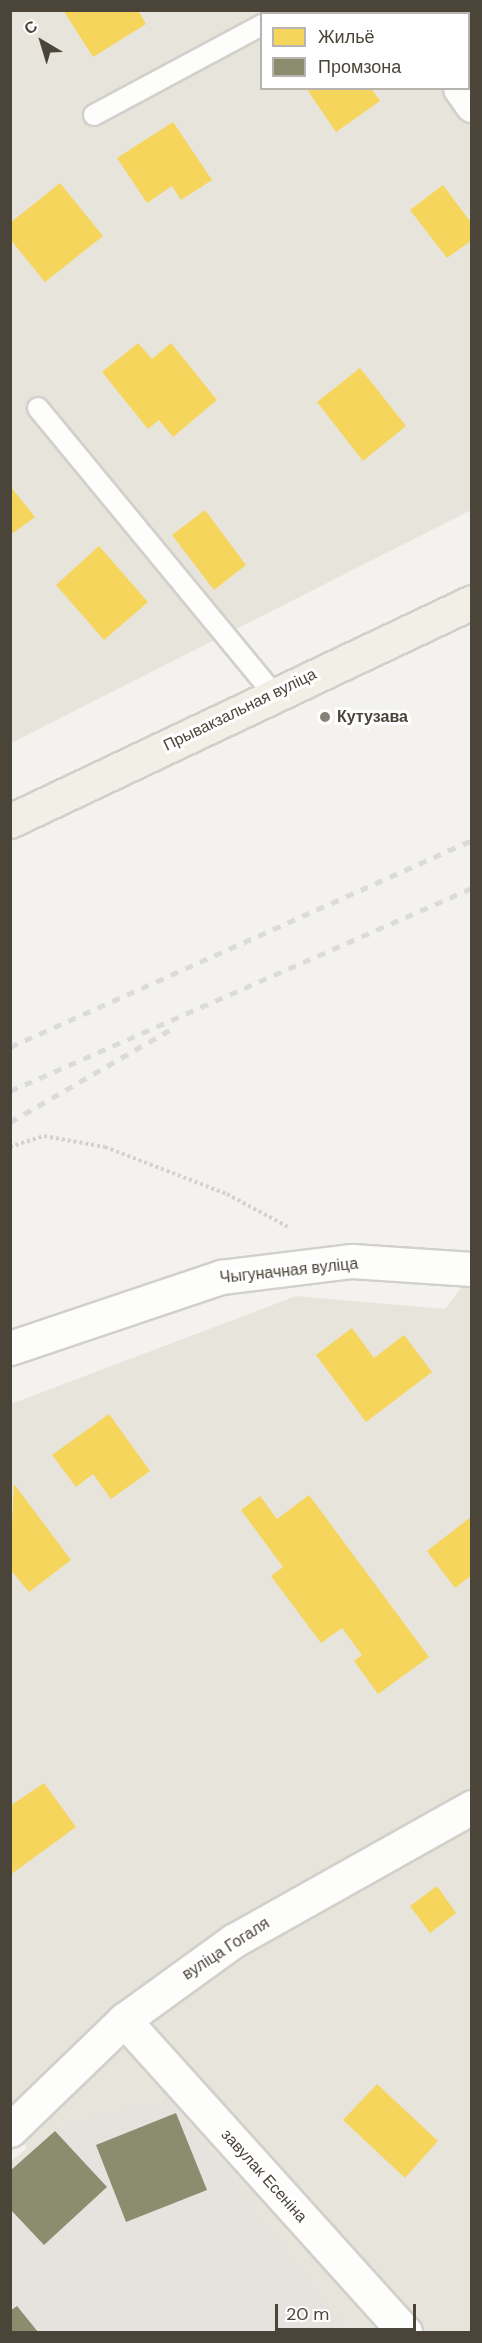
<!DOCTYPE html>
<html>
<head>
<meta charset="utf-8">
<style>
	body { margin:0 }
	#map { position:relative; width:482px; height:2343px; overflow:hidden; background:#f4f2ee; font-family:"DM Sans",sans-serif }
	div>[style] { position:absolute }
	.residential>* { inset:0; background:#e7e4dc }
	.industrial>* { inset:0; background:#e6e2de }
	.homes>* { inset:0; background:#f6d55c }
	.industry>* { inset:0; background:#8c8c6e }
	.path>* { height:4px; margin-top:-2px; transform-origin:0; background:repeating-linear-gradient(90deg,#d3d2cc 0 3px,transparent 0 6px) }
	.roads { filter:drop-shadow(2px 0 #d2d0cb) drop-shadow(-2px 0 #d2d0cb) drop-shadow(0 2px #d2d0cb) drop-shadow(0 -2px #d2d0cb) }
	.lane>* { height:20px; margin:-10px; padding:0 10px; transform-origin:10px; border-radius:10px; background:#fdfdfc }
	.street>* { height:33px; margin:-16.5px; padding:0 16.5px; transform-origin:16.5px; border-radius:16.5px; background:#fdfdfc }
	.primary>* { height:33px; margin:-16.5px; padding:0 16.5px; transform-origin:16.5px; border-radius:16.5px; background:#f2efe6 }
	.rail>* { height:4.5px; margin-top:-2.25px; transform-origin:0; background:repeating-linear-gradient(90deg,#dbdbda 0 8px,transparent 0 16px) }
	.dots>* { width:16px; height:16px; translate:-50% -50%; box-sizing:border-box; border:3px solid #fff; border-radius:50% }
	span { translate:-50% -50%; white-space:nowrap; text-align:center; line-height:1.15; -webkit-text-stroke:6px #fff; paint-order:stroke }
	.street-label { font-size:16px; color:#4b4439 }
	.poi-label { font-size:16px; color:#4b4439; font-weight:700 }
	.left { translate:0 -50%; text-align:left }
	.frame { position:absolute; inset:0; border:12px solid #4b4439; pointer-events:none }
	.legend { position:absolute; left:260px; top:12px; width:210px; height:78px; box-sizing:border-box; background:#fff; border:2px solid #b7b4b0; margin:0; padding:8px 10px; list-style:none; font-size:18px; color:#4b4439 }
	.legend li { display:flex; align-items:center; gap:12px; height:30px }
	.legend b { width:30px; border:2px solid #b7b4b0 }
	.north { position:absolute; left:12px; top:12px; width:60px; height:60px; -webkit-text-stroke:4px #fff; paint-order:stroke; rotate:322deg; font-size:16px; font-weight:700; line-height:24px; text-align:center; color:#4b4439 }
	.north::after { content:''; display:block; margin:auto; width:21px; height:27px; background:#4b4439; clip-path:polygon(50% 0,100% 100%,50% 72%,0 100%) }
	.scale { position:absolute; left:275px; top:2304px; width:141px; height:27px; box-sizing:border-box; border:3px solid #4b4439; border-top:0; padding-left:8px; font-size:18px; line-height:21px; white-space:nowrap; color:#4b4439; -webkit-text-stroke:4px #fff; paint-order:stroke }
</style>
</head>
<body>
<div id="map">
	<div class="residential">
		<div style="clip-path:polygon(evenodd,11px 11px,471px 11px,471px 510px,11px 743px,11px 11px,262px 14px,468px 14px,468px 88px,262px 88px,262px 14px)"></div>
		<div style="clip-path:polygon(471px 1275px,471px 2332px,11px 2332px,10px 2162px,27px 2148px,10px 2127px,11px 1404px,296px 1296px,445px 1309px)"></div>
	</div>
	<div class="industrial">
		<div style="clip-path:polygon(169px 2100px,350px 2332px,11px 2332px,11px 2174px,64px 2124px)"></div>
	</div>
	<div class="homes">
		<div style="clip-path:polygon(63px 10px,138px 10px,146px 24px,93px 57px)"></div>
		<div style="clip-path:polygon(306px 88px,371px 88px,380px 101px,336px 132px)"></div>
		<div style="clip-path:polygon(173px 122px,212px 180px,181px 200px,172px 186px,147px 203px,117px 158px)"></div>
		<div style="clip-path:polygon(60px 183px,103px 236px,45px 282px,10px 239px,10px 223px)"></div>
		<div style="clip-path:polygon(443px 185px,472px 224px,472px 240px,447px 258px,410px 210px)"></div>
		<div style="clip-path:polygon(138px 343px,152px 359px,171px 343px,217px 400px,173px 437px,159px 420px,148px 429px,102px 372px)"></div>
		<div style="clip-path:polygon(360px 368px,406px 426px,363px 461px,317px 402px)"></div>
		<div style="clip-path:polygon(10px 486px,35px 517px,10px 535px)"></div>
		<div style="clip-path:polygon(205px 510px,246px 565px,214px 590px,172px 535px)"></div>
		<div style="clip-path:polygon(99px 546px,148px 602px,104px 640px,56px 585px)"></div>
		<div style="clip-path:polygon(352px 1328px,374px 1358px,404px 1335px,432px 1372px,366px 1422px,316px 1355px)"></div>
		<div style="clip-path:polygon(109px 1414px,150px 1471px,111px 1499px,93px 1474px,76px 1487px,52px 1455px)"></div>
		<div style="clip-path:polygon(14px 1484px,71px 1560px,29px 1592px,10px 1569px)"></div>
		<div style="clip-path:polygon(309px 1495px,429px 1657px,378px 1694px,354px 1661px,362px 1655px,342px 1628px,321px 1643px,271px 1576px,283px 1567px,241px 1510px,260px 1496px,277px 1519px)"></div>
		<div style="clip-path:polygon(472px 1516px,472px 1575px,455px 1588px,427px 1551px)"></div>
		<div style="clip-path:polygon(44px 1783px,76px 1827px,10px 1875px,10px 1806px)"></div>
		<div style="clip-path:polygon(437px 1886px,456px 1913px,430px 1933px,410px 1906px)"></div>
		<div style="clip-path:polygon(377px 2084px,438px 2141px,405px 2178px,343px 2120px)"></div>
	</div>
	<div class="industry">
		<div style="clip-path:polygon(176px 2113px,207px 2190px,126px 2222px,96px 2145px)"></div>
		<div style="clip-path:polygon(55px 2131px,107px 2187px,44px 2245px,10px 2209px,10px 2171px)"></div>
		<div style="clip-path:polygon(17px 2306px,38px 2332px,10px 2332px,10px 2311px)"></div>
	</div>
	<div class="path">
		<div style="left:10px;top:1147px;width:36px;rotate:-18deg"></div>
		<div style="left:44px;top:1136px;width:62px;rotate:10.2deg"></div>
		<div style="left:105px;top:1147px;width:131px;rotate:21.1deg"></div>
		<div style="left:227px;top:1194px;width:69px;rotate:28.4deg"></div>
	</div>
	<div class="roads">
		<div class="lane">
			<div style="left:284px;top:14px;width:6px;rotate:-39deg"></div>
			<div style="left:94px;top:115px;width:191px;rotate:-28.2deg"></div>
			<div style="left:38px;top:408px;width:371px;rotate:50.5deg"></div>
		</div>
		<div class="street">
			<div style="left:404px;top:10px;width:4px;rotate:63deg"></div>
			<div style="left:460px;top:88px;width:21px;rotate:55deg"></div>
			<div style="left:10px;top:1348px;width:223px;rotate:-18.6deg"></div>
			<div style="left:221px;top:1277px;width:132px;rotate:-7deg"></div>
			<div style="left:352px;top:1261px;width:120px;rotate:3.8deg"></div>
			<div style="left:124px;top:2020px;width:420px;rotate:48deg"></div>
			<div style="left:10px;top:2130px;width:158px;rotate:-44deg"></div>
			<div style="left:124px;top:2020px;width:135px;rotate:-35.9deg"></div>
			<div style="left:233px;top:1941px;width:274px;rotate:-29.3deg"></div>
		</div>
		<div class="primary">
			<div style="left:10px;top:821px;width:511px;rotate:-25.36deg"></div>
		</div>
	</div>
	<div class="rail">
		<div style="left:10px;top:1047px;width:506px;rotate:-24.13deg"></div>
		<div style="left:10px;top:1091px;width:505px;rotate:-23.72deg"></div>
		<div style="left:10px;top:1122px;width:192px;rotate:-30deg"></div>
	</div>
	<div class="dots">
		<div style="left:325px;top:717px;background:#868178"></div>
	</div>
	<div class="street-label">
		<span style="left:240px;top:710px;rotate:-26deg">Прывакзальная вуліца</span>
		<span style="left:289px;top:1271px;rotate:-6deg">Чыгуначная вуліца</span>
		<span style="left:226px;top:1949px;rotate:-33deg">вуліца Гогаля</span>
		<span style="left:264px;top:2176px;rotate:48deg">завулак Есеніна</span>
	</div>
	<div class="poi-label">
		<span class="left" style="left:337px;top:717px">Кутузава</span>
	</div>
	<div class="frame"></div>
	<ul class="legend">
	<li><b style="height:16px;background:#f6d55c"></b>Жильё</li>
	<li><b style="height:16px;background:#8c8c6e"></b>Промзона</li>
	</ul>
	<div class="north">С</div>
	<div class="scale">20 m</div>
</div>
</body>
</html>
